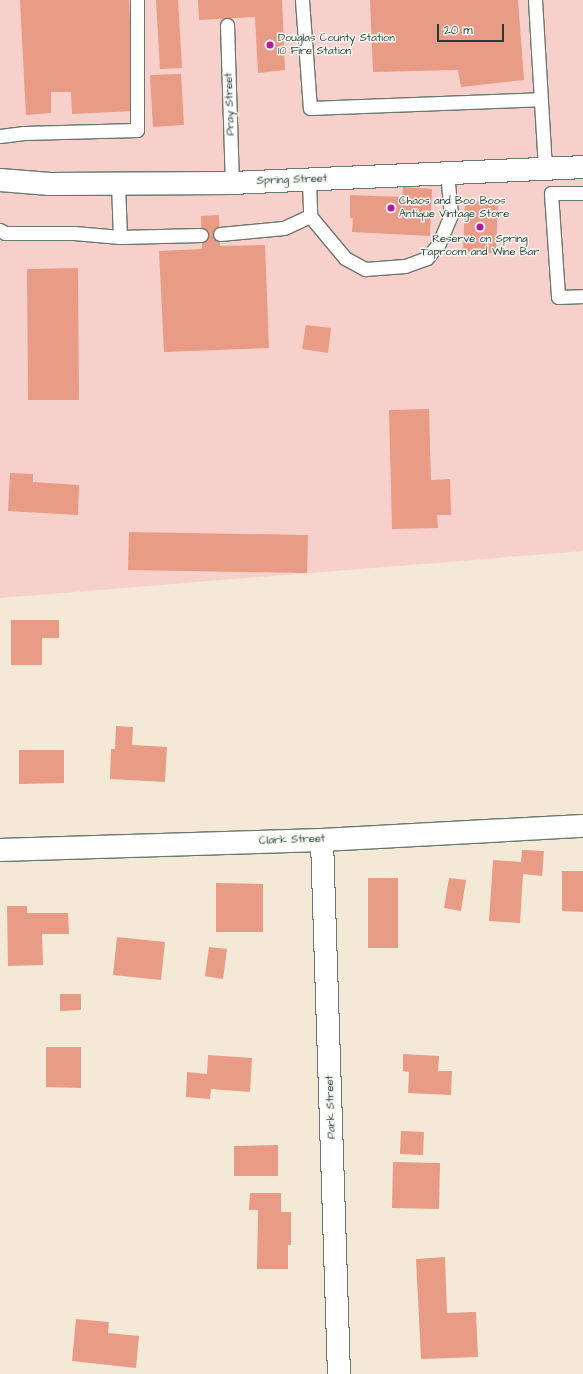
<!DOCTYPE html>
<html>
<head>
<meta charset="utf-8">
<style>
	body { margin:0 }
	#map { position:relative; width:583px; height:1374px; overflow:hidden; background:#f4e8d7; font-family:"Architects Daughter",sans-serif }
	div>[style] { position:absolute }
	.built>* { inset:0; background:#f7d0cb }
	.building>* { inset:0; background:#e89b85 }
	.roads { filter:drop-shadow(1px 0 #6a796d) drop-shadow(-1px 0 #6a796d) drop-shadow(0 1px #6a796d) drop-shadow(0 -1px #6a796d) }
	.lane>* { height:13px; margin:-6.5px; padding:0 6.5px; transform-origin:6.5px; border-radius:6.5px; background:#fff }
	.street>* { height:22px; margin:-11px; padding:0 11px; transform-origin:11px; border-radius:11px; background:#fff }
	.dots>* { width:11px; height:11px; translate:-50% -50%; box-sizing:border-box; border:2px solid #f6f6f2; border-radius:50% }
	span { translate:-50% -50%; white-space:nowrap; text-align:center; line-height:1.15; -webkit-text-stroke:3px #f6f6f2; paint-order:stroke }
	.poi-label { font-size:11px; color:#1f3d34 }
	.left { translate:0 -50%; text-align:left }
	.street-label { font-size:11px; color:#1f3d34 }
	.scale { position:absolute; left:437px; top:24px; width:67px; height:18px; box-sizing:border-box; border:2px solid #1f3d34; border-top:0; padding-left:5px; font-size:12px; line-height:14px; white-space:nowrap; color:#1f3d34; -webkit-text-stroke:3px #f6f6f2; paint-order:stroke }
</style>
</head>
<body>
<div id="map">
	<div class="built">
		<div style="clip-path:polygon(0 0,583px 0,583px 551px,0 598px)"></div>
	</div>
	<div class="building">
		<div style="clip-path:polygon(20px 0,129px 0,134px 111px,72px 114px,71px 92px,51px 92px,51px 113px,26px 115px)"></div>
		<div style="clip-path:polygon(156px 0,178px 0,182px 68px,160px 69px)"></div>
		<div style="clip-path:polygon(198px 0,282px 0,285px 70px,258px 73px,255px 17px,199px 20px)"></div>
		<div style="clip-path:polygon(370px 0,518px 0,524px 80px,461px 87px,458px 70px,373px 72px)"></div>
		<div style="clip-path:polygon(181px 74px,184px 125px,153px 127px,150px 75px)"></div>
		<div style="clip-path:polygon(403px 187px,432px 189px,430px 236px,352px 232px,353px 218px,350px 218px,350px 195px,402px 197px)"></div>
		<div style="clip-path:polygon(465px 201px,498px 202px,496px 253px,463px 252px)"></div>
		<div style="clip-path:polygon(219px 215px,220px 246px,265px 245px,269px 348px,164px 352px,159px 251px,202px 249px,201px 216px)"></div>
		<div style="clip-path:polygon(78px 268px,79px 400px,28px 400px,27px 269px)"></div>
		<div style="clip-path:polygon(306px 325px,331px 328px,328px 353px,302px 349px)"></div>
		<div style="clip-path:polygon(429px 409px,431px 480px,450px 479px,451px 515px,437px 515px,438px 528px,392px 529px,389px 410px)"></div>
		<div style="clip-path:polygon(10px 473px,33px 474px,33px 482px,79px 485px,78px 515px,8px 511px)"></div>
		<div style="clip-path:polygon(129px 532px,308px 535px,307px 573px,128px 570px)"></div>
		<div style="clip-path:polygon(11px 620px,59px 620px,59px 638px,42px 638px,42px 665px,11px 665px)"></div>
		<div style="clip-path:polygon(116px 726px,133px 727px,132px 745px,167px 747px,165px 782px,110px 779px,111px 749px,115px 749px)"></div>
		<div style="clip-path:polygon(19px 750px,64px 750px,64px 783px,19px 784px)"></div>
		<div style="clip-path:polygon(522px 850px,544px 851px,542px 876px,523px 874px,520px 923px,489px 921px,493px 860px,521px 862px)"></div>
		<div style="clip-path:polygon(562px 871px,583px 871px,583px 912px,562px 911px)"></div>
		<div style="clip-path:polygon(368px 878px,398px 878px,398px 948px,368px 948px)"></div>
		<div style="clip-path:polygon(449px 878px,466px 880px,461px 911px,444px 908px)"></div>
		<div style="clip-path:polygon(216px 883px,263px 884px,263px 932px,216px 932px)"></div>
		<div style="clip-path:polygon(7px 906px,27px 906px,27px 913px,68px 913px,69px 934px,42px 934px,43px 965px,8px 966px)"></div>
		<div style="clip-path:polygon(117px 937px,165px 942px,161px 980px,113px 975px)"></div>
		<div style="clip-path:polygon(209px 947px,227px 949px,223px 979px,205px 976px)"></div>
		<div style="clip-path:polygon(60px 994px,81px 994px,81px 1010px,60px 1011px)"></div>
		<div style="clip-path:polygon(46px 1047px,81px 1047px,81px 1088px,46px 1087px)"></div>
		<div style="clip-path:polygon(403px 1054px,439px 1056px,438px 1071px,452px 1071px,451px 1095px,408px 1093px,409px 1072px,403px 1071px)"></div>
		<div style="clip-path:polygon(208px 1055px,252px 1058px,250px 1092px,211px 1089px,210px 1099px,186px 1097px,187px 1072px,207px 1074px)"></div>
		<div style="clip-path:polygon(401px 1131px,424px 1132px,423px 1155px,400px 1154px)"></div>
		<div style="clip-path:polygon(278px 1145px,278px 1176px,234px 1176px,234px 1146px)"></div>
		<div style="clip-path:polygon(393px 1162px,440px 1163px,439px 1209px,392px 1208px)"></div>
		<div style="clip-path:polygon(250px 1193px,281px 1193px,281px 1212px,291px 1212px,291px 1245px,288px 1245px,288px 1269px,257px 1269px,258px 1210px,249px 1210px)"></div>
		<div style="clip-path:polygon(445px 1257px,447px 1313px,476px 1312px,478px 1357px,421px 1359px,416px 1259px)"></div>
		<div style="clip-path:polygon(76px 1319px,109px 1322px,108px 1333px,139px 1336px,136px 1368px,72px 1361px)"></div>
	</div>
	<div class="roads">
		<div class="lane">
			<div style="left:302px;top:0;width:108px;rotate:85.8deg"></div>
			<div style="left:310px;top:108px;width:230px;rotate:-2.2deg"></div>
			<div style="left:535px;top:0;width:169px;rotate:86.6deg"></div>
			<div style="left:227px;top:25px;width:158px;rotate:88.2deg"></div>
			<div style="left:0;top:136px;width:24px;rotate:-7deg"></div>
			<div style="left:24px;top:133px;width:113px;rotate:-1.5deg"></div>
			<div style="left:137px;top:130px;width:130px;rotate:-90deg"></div>
			<div style="left:309px;top:180px;width:36px;rotate:88deg"></div>
			<div style="left:310px;top:216px;width:55px;rotate:50.2deg"></div>
			<div style="left:345px;top:258px;width:23px;rotate:29deg"></div>
			<div style="left:365px;top:269px;width:40px;rotate:-4.3deg"></div>
			<div style="left:405px;top:266px;width:23px;rotate:-20deg"></div>
			<div style="left:427px;top:258px;width:19px;rotate:-51deg"></div>
			<div style="left:439px;top:243px;width:30px;rotate:-67deg"></div>
			<div style="left:451px;top:215px;width:42px;rotate:-95.4deg"></div>
			<div style="left:118px;top:183px;width:54px;rotate:87.9deg"></div>
			<div style="left:120px;top:237px;width:81px;rotate:-1.4deg"></div>
			<div style="left:583px;top:193px;width:32px;rotate:180deg"></div>
			<div style="left:551px;top:193px;width:104px;rotate:86.1deg"></div>
			<div style="left:558px;top:297px;width:25px;rotate:-2deg"></div>
			<div style="left:0;top:230px;width:6px;rotate:31deg"></div>
			<div style="left:5px;top:233px;width:69px"></div>
			<div style="left:74px;top:233px;width:46px;rotate:5deg"></div>
			<div style="left:220px;top:234px;width:64px;rotate:-5.4deg"></div>
			<div style="left:284px;top:228px;width:29px;rotate:-25deg"></div>
		</div>
		<div class="street">
			<div style="left:0;top:180px;width:50px;rotate:4.6deg"></div>
			<div style="left:50px;top:184px;width:182px;rotate:-0.3deg"></div>
			<div style="left:232px;top:183px;width:351px;rotate:-2.6deg"></div>
			<div style="left:322px;top:840px;width:534px;rotate:88.18deg"></div>
			<div style="left:0;top:850px;width:322px;rotate:-1.8deg"></div>
			<div style="left:322px;top:840px;width:261px;rotate:-3.1deg"></div>
		</div>
	</div>
	<div class="dots">
		<div style="left:270px;top:45px;background:#b5179e"></div>
		<div style="left:391px;top:208px;background:#b5179e"></div>
		<div style="left:480px;top:227px;background:#b5179e"></div>
	</div>
	<div class="poi-label">
		<span class="left" style="left:278px;top:45px">Douglas County Station<br>10 Fire Station</span>
		<span class="left" style="left:399px;top:208px">Chaos and Boo Boos<br>Antique Vintage Store</span>
		<span style="left:480px;top:246px">Reserve on Spring<br>Taproom and Wine Bar</span>
	</div>
	<div class="street-label">
		<span style="left:230px;top:104px;rotate:-92deg">Pray Street</span>
		<span style="left:292px;top:180px;rotate:-2deg">Spring Street</span>
		<span style="left:292px;top:840px;rotate:-2deg">Clark Street</span>
		<span style="left:331px;top:1107px;rotate:-92deg">Park Street</span>
	</div>
	<div class="scale">20 m</div>
</div>
</body>
</html>
